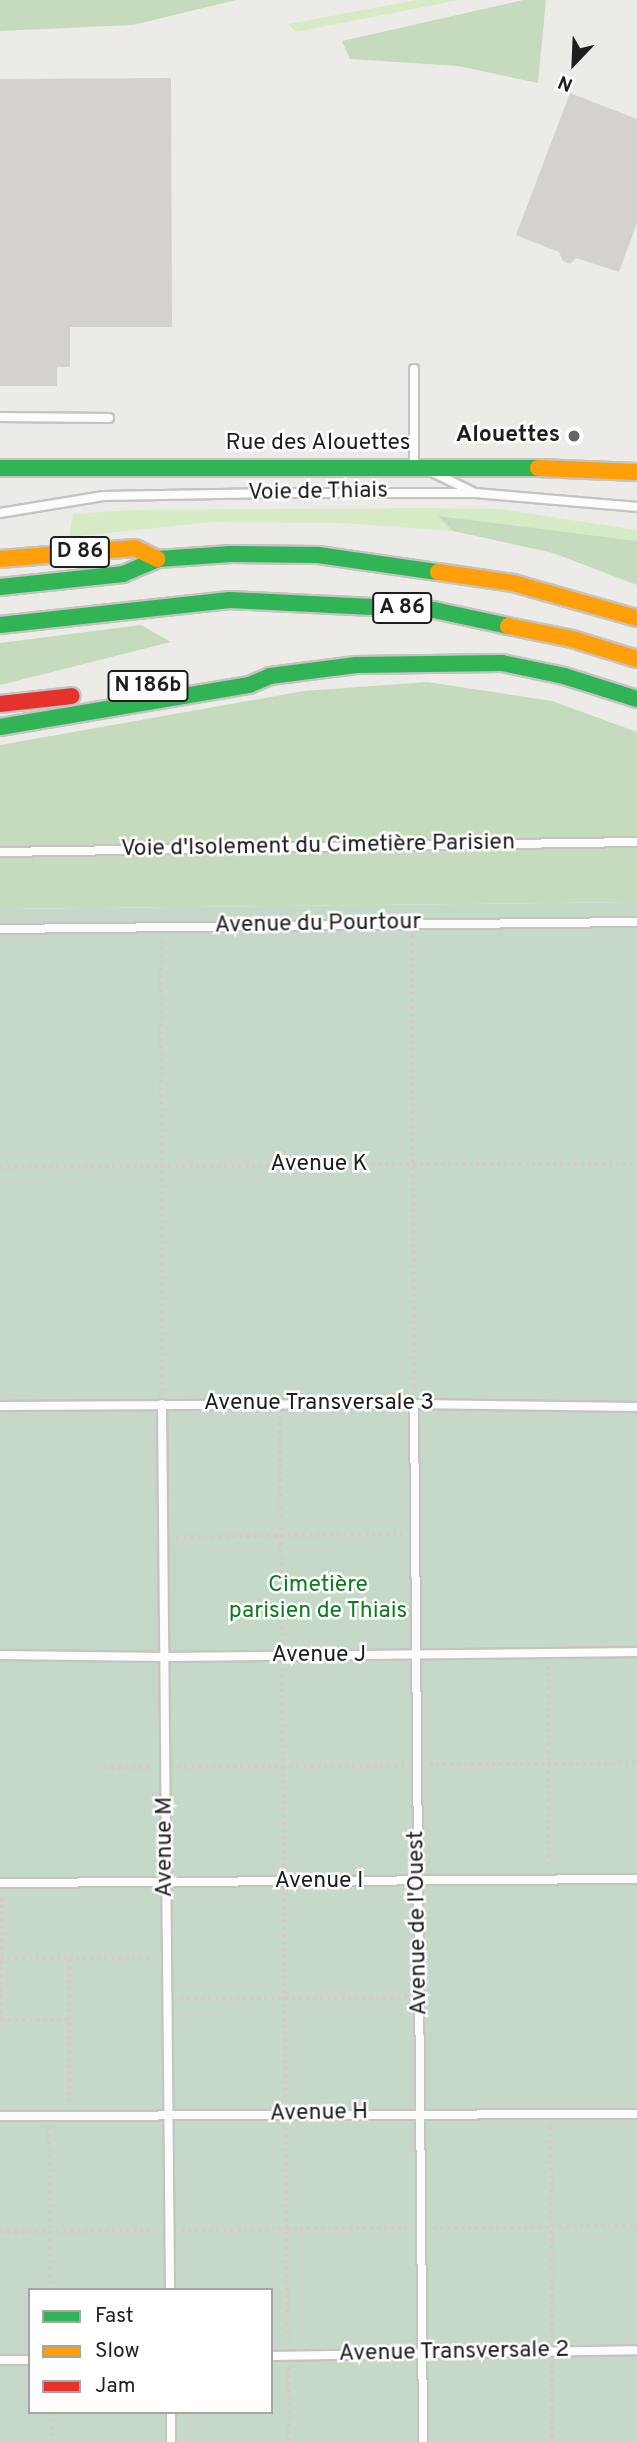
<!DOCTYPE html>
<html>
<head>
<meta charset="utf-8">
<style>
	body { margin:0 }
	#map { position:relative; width:637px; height:2442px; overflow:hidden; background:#edebe7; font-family:Overpass,sans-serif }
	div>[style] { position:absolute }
	.grass>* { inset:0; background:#d7eac6 }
	.forest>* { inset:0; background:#c6dbbd }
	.cemetery>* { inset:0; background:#c6d8c7 }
	.building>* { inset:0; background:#d4d1ce }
	.path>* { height:3.5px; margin-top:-1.75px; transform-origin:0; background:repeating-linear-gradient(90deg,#d6cac7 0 3.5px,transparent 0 7px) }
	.roads { filter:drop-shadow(2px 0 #c5c4c3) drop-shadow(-2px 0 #c5c4c3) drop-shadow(0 2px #c5c4c3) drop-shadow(0 -2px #c5c4c3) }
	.lane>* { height:8px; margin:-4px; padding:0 4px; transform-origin:4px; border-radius:4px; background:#fcfcfb }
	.fast>* { height:16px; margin:-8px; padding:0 8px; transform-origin:8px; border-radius:8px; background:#30b455 }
	.slow>* { height:16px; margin:-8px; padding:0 8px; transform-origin:8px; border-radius:8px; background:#ff9f0a }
	.jam>* { height:16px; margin:-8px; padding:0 8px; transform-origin:8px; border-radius:8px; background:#e5322d }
	.dots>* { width:19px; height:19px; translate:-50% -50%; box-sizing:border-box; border:4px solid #fff; border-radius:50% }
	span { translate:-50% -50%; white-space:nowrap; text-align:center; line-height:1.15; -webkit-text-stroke:5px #fff; paint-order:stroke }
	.shield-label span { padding:2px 5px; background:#fff; border:2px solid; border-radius:5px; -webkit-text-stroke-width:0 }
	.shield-label { font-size:21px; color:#1e1e1e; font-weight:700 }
	.poi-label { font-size:23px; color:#1e1e1e; font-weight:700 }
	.right { translate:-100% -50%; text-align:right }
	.street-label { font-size:23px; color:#1e1e1e }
	.park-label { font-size:23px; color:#0d7c1e }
	.legend { position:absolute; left:28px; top:2288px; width:245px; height:126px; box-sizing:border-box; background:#fff; border:2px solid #a5a5a5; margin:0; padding:9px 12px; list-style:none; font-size:21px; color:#1e1e1e }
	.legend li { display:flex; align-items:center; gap:14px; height:35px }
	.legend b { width:35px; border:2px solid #a5a5a5 }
	.north { position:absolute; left:539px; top:28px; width:70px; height:70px; -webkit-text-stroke:5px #fff; paint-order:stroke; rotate:203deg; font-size:19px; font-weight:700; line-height:28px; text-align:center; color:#1e1e1e }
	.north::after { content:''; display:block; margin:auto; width:24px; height:32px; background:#1e1e1e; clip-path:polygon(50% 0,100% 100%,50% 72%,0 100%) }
</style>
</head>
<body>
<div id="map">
	<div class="grass">
		<div style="clip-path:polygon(417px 0,459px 0,296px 32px,288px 24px)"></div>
		<div style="clip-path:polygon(423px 508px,500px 509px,637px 530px,637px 541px,440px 517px,453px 531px,344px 523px,212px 522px,69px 537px,73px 514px,133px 510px)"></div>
	</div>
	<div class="forest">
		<div style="clip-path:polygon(0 0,236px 0,133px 25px,0 31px)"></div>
		<div style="clip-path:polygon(523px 0,546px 0,538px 83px,458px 66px,350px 59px,342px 41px)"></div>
		<div style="clip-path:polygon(438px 516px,637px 541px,637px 585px,553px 553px,453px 531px)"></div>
		<div style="clip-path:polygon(141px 625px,171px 642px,0 685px,0 643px)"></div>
		<div style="clip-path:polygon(427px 682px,552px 701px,637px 732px,637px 902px,0 909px,0 745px,304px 691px)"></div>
	</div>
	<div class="cemetery">
		<div style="clip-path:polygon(evenodd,637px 902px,637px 2442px,0 2442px,0 909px,637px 902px,30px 2290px,271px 2290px,271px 2412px,30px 2412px,30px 2290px)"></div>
	</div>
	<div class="building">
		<div style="clip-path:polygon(171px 78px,172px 327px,70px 327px,70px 367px,57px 367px,57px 386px,0 386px,0 79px)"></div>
		<div style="clip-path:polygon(570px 93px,637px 119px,637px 223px,619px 272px,576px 258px,570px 264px,563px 261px,559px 252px,516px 235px)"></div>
	</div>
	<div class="path">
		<div style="left:412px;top:936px;width:454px;rotate:89.7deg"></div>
		<div style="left:161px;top:940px;width:451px;rotate:89.9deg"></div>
		<div style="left:0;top:1167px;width:637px;rotate:-0.36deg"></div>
		<div style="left:280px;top:1416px;width:227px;rotate:89.5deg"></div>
		<div style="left:176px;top:1537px;width:227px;rotate:-0.8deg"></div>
		<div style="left:549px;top:1666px;width:202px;rotate:90deg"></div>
		<div style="left:282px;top:1668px;width:199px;rotate:89.4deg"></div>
		<div style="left:429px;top:1765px;width:208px;rotate:-0.6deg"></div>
		<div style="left:177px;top:1767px;width:227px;rotate:-0.5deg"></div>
		<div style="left:104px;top:1768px;width:48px;rotate:-1.2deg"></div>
		<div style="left:284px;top:1892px;width:210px;rotate:89.5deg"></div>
		<div style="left:1px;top:1958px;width:68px"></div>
		<div style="left:180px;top:1999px;width:227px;rotate:-0.5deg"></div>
		<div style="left:0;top:2020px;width:125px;rotate:-89.1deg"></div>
		<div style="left:1px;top:2020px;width:68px;rotate:-0.8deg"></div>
		<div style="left:69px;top:2103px;width:145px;rotate:-90deg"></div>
		<div style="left:69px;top:1958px;width:85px;rotate:-0.7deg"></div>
		<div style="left:551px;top:2126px;width:213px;rotate:89.7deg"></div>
		<div style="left:49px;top:2127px;width:163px;rotate:89.6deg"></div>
		<div style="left:286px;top:2127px;width:216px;rotate:89.5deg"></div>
		<div style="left:433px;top:2228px;width:204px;rotate:-0.6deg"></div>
		<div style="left:181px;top:2230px;width:226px;rotate:-0.5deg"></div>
		<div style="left:0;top:2232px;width:155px;rotate:-0.7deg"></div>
		<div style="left:552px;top:2364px;width:78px;rotate:90deg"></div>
		<div style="left:289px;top:2368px;width:74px;rotate:90deg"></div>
		<div style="left:51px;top:2412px;width:30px;rotate:88deg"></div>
	</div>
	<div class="roads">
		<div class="lane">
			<div style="left:0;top:417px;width:109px;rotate:0.5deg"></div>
			<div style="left:414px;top:463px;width:94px;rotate:-90deg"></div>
			<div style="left:434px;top:473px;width:43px;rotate:26deg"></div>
			<div style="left:0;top:513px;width:105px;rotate:-9.3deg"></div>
			<div style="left:104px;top:496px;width:173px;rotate:-1deg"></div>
			<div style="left:277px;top:493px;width:198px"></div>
			<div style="left:475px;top:493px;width:163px;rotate:4.9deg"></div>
			<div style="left:0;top:852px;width:637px;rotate:-0.9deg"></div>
			<div style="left:0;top:929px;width:637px;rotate:-0.63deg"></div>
			<div style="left:162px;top:1404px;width:886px;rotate:89.48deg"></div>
			<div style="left:414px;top:1404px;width:1038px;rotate:89.5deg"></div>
			<div style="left:0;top:1406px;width:414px;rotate:-0.3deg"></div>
			<div style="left:414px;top:1404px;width:223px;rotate:0.8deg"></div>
			<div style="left:0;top:1655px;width:165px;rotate:0.7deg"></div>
			<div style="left:165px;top:1657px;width:472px;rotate:-0.6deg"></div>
			<div style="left:0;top:1883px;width:637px;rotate:-0.36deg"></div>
			<div style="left:0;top:2116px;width:637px;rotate:-0.18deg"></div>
			<div style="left:271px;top:2356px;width:366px;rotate:-0.9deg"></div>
			<div style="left:0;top:2360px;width:30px"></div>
			<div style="left:171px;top:2412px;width:30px;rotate:90deg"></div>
		</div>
		<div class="fast">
			<div style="left:0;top:468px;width:538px"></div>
			<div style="left:0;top:587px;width:124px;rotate:-6deg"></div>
			<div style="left:123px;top:574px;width:38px;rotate:-23deg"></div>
			<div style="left:158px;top:559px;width:73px;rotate:-3.9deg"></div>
			<div style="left:231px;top:554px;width:87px;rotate:0.7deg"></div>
			<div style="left:318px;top:555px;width:121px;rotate:8.1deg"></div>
			<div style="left:0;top:625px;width:231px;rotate:-6.2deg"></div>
			<div style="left:230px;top:600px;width:204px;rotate:2.8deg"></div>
			<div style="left:434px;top:610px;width:76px;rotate:12.2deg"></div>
			<div style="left:0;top:727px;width:253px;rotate:-9.6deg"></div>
			<div style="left:249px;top:685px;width:23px;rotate:-23deg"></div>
			<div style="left:270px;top:676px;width:87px;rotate:-7.3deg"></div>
			<div style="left:356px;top:665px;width:146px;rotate:-0.8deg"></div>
			<div style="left:502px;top:663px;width:63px;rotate:11.8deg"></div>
			<div style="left:564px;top:676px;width:77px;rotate:17.5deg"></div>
		</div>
		<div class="slow">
			<div style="left:538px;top:468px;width:99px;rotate:2.3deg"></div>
			<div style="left:0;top:559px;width:135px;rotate:-4.7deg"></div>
			<div style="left:135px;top:548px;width:25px;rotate:26deg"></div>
			<div style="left:438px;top:572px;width:76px;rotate:8.3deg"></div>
			<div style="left:513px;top:583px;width:129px;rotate:15.8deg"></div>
			<div style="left:508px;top:626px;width:65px;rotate:11.5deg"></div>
			<div style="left:572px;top:639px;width:68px;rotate:17.1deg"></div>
		</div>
		<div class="jam">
			<div style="left:0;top:704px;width:72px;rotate:-6.3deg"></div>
		</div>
	</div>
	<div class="dots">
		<div style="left:574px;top:436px;background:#666664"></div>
	</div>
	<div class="shield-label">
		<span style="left:80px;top:552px">D 86</span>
		<span style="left:402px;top:608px">A 86</span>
		<span style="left:148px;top:686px">N 186b</span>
	</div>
	<div class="poi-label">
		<span class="right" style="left:560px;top:436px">Alouettes</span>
	</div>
	<div class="street-label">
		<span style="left:318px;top:444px">Rue des Alouettes</span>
		<span style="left:318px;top:493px;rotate:-1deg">Voie de Thiais</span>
		<span style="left:318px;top:847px;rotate:-1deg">Voie d'Isolement du Cimetière Parisien</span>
		<span style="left:318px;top:925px;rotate:-1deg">Avenue du Pourtour</span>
		<span style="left:319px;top:1165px">Avenue K</span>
		<span style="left:319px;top:1404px">Avenue Transversale 3</span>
		<span style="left:319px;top:1656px">Avenue J</span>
		<span style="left:166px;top:1847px;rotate:-90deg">Avenue M</span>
		<span style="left:319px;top:1882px">Avenue I</span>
		<span style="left:419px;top:1923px;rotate:-91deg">Avenue de l'Ouest</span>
		<span style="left:319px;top:2114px;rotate:-1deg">Avenue H</span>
		<span style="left:454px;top:2353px;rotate:-1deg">Avenue Transversale 2</span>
	</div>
	<div class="park-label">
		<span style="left:318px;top:1599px">Cimetière<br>parisien de Thiais</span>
	</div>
	<ul class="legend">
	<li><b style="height:9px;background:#30b455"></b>Fast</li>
	<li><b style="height:9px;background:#ff9f0a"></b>Slow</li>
	<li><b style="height:9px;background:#e5322d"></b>Jam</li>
	</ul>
	<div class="north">N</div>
</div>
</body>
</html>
